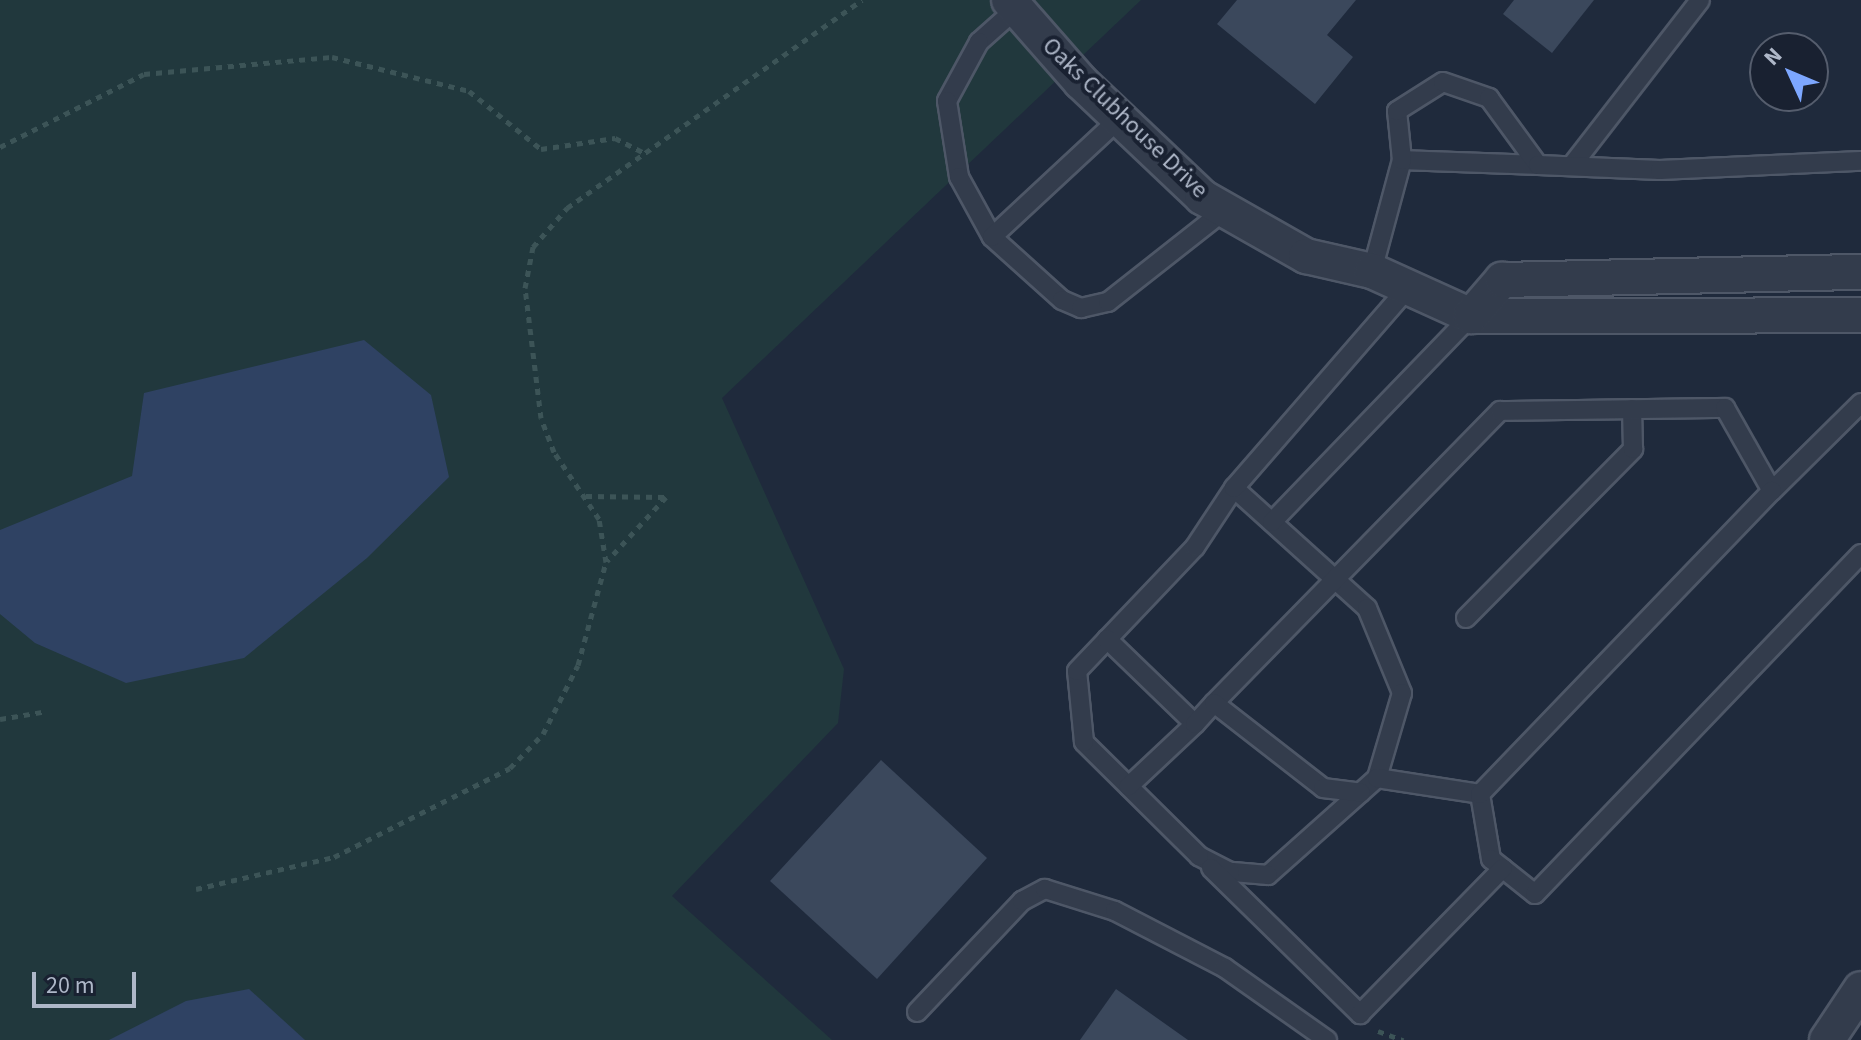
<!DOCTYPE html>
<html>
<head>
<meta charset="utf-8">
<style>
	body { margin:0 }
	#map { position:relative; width:1861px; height:1040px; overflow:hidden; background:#1f2a3c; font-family:"Source Sans 3",sans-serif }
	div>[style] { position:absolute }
	.green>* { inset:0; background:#21383d }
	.water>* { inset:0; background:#2f4263 }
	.building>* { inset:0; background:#3b485c }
	.path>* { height:5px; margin-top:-2.5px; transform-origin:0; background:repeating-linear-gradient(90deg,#3c5457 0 6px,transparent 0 12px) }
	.roads { filter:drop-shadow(2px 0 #4e5767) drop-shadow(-2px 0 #4e5767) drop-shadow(0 2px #4e5767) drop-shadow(0 -2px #4e5767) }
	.service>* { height:18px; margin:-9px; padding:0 9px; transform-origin:9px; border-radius:9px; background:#333c4c }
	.minor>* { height:34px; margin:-17px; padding:0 17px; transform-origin:17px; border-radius:17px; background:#333c4c }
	span { translate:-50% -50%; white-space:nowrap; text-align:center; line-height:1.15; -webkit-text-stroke:8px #192131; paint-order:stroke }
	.street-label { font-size:24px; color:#aeb7c8 }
	.north { position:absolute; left:1749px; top:32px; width:80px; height:80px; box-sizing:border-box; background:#192131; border:2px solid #555d6d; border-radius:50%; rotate:314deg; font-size:22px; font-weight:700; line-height:32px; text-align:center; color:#aeb7c8 }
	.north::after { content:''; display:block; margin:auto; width:28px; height:36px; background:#7da7ff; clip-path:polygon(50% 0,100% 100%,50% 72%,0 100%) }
	.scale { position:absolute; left:32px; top:972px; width:104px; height:36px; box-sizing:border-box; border:4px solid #aeb7c8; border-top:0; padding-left:10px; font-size:24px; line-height:28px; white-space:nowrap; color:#aeb7c8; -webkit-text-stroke:6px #192131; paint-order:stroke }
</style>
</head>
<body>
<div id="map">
	<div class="green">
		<div style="clip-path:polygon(0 0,1141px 0,722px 398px,844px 669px,838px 723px,672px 896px,832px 1040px,0 1040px)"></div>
	</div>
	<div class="water">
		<div style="clip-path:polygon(364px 340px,431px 395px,449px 477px,367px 558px,244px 658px,126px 683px,35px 643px,0 614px,0 530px,132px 476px,144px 393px)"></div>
		<div style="clip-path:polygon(249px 989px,305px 1040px,109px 1040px,186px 1001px)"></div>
	</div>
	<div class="building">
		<div style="clip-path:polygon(1237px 0,1356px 0,1327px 35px,1353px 57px,1315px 104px,1217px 24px)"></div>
		<div style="clip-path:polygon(1514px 0,1594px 0,1552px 53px,1503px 14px)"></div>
		<div style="clip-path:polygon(881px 760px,987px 858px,877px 979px,770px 881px)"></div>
		<div style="clip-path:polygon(1116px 989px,1188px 1040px,1080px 1040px)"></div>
	</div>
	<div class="path">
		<div style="left:0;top:147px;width:161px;rotate:-26.9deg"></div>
		<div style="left:144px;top:74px;width:189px;rotate:-5.2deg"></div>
		<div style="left:332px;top:57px;width:141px;rotate:13.9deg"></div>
		<div style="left:469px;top:91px;width:92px;rotate:38.9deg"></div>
		<div style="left:541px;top:149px;width:75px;rotate:-8.5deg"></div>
		<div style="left:615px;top:138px;width:33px;rotate:27deg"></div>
		<div style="left:586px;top:496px;width:80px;rotate:0.7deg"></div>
		<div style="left:666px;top:497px;width:87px;rotate:132.7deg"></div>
		<div style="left:0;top:719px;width:43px;rotate:-9.5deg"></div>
		<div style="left:196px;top:889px;width:142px;rotate:-13.1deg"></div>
		<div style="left:334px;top:857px;width:197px;rotate:-26.8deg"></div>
		<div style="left:510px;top:768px;width:47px;rotate:-45.9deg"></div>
		<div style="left:543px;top:734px;width:77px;rotate:-63.1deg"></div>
		<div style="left:578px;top:665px;width:107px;rotate:-74.8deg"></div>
		<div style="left:606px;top:562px;width:44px;rotate:-99.2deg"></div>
		<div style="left:599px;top:519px;width:81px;rotate:-123.9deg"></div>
		<div style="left:554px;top:452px;width:36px;rotate:-111deg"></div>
		<div style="left:541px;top:418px;width:131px;rotate:-97deg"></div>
		<div style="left:525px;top:288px;width:42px;rotate:-79deg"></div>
		<div style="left:533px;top:247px;width:52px;rotate:-48.9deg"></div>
		<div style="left:567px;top:208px;width:361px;rotate:-35.2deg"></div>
		<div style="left:1378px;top:1031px;width:27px;rotate:20deg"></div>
	</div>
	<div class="roads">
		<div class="service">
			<div style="left:1016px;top:9px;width:50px;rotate:138.3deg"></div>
			<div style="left:979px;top:42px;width:67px;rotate:118.5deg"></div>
			<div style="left:947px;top:101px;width:77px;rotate:81deg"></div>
			<div style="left:959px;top:177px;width:68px;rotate:61.2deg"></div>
			<div style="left:992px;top:237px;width:94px;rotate:42deg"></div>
			<div style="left:1062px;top:300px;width:21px;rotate:23deg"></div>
			<div style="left:1081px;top:308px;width:28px;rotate:-13deg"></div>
			<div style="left:1108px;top:302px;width:149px;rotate:-38.2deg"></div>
			<div style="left:1402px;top:160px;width:136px;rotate:2.1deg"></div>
			<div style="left:1573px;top:164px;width:207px;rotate:-52.2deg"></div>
			<div style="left:992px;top:237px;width:175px;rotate:-42.9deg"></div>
			<div style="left:1372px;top:271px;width:115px;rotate:-74.9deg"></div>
			<div style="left:1402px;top:160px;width:49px;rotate:-95.8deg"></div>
			<div style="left:1397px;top:111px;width:54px;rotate:-32.2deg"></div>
			<div style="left:1443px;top:82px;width:49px;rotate:19.2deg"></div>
			<div style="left:1489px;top:98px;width:83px;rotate:53.8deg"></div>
			<div style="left:1538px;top:165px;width:122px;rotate:2.3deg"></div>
			<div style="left:1660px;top:170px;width:201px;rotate:-2.6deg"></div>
			<div style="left:1234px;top:488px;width:179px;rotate:42.1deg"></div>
			<div style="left:1367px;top:608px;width:92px;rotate:67.6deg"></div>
			<div style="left:1402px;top:693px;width:89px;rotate:106.4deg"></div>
			<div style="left:1377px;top:778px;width:146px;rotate:138.3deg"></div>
			<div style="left:1268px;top:875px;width:38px;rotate:-175deg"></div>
			<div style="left:1230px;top:872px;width:35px;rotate:-153deg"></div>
			<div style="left:1199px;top:856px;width:162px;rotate:-135.3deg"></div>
			<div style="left:1084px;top:742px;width:71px;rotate:-95.6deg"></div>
			<div style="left:1077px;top:671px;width:171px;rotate:-46.4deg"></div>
			<div style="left:1195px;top:547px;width:71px;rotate:-56.5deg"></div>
			<div style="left:1234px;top:488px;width:264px;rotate:-49deg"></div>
			<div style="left:1272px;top:522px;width:286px;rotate:-46deg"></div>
			<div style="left:1466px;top:618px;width:238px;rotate:-45.3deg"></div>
			<div style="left:1633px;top:449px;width:40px;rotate:-91.4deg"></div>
			<div style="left:1107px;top:639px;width:122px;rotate:44deg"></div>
			<div style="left:1195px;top:724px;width:91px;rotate:136.8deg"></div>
			<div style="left:1214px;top:703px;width:409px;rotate:-45.6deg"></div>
			<div style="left:1500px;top:411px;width:225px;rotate:-0.8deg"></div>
			<div style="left:1725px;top:408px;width:95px;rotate:60.5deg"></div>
			<div style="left:1772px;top:491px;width:125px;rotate:-44.7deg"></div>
			<div style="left:1195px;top:724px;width:28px;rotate:-48deg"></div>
			<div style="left:1214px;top:703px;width:138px;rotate:37.9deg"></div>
			<div style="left:1323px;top:788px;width:38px;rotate:7deg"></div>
			<div style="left:1377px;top:778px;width:104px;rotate:8.8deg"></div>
			<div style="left:1480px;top:794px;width:66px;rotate:80.4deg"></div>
			<div style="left:1491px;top:859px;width:56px;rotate:38.5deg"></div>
			<div style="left:1535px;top:894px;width:471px;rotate:-46.2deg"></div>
			<div style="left:1480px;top:794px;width:421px;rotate:-46.1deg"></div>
			<div style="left:1211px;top:868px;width:209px;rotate:44.4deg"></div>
			<div style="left:1360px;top:1014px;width:204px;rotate:-45.6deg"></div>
			<div style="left:917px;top:1012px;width:153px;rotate:-46.6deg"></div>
			<div style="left:1022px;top:901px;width:26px;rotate:-28deg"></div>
			<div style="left:1045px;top:889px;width:73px;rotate:17.4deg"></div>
			<div style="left:1115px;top:911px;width:124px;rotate:27.4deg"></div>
			<div style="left:1225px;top:968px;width:125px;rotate:35.2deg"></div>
		</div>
		<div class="minor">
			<div style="left:1009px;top:0;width:109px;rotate:48.7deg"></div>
			<div style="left:1081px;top:82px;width:167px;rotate:43.5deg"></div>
			<div style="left:1202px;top:197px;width:120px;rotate:29.6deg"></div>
			<div style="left:1306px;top:256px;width:68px;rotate:12.8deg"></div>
			<div style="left:1372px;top:271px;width:109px;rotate:24.4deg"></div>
			<div style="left:1471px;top:316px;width:390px;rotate:-0.1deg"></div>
			<div style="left:1471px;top:316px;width:48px;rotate:-49.3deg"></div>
			<div style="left:1502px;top:280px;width:359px;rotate:-1.3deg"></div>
			<div style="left:1827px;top:1040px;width:61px;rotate:-56.3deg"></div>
		</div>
	</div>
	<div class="street-label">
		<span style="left:1125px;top:118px;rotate:44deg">Oaks Clubhouse Drive</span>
	</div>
	<div class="north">N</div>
	<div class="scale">20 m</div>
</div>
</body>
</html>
